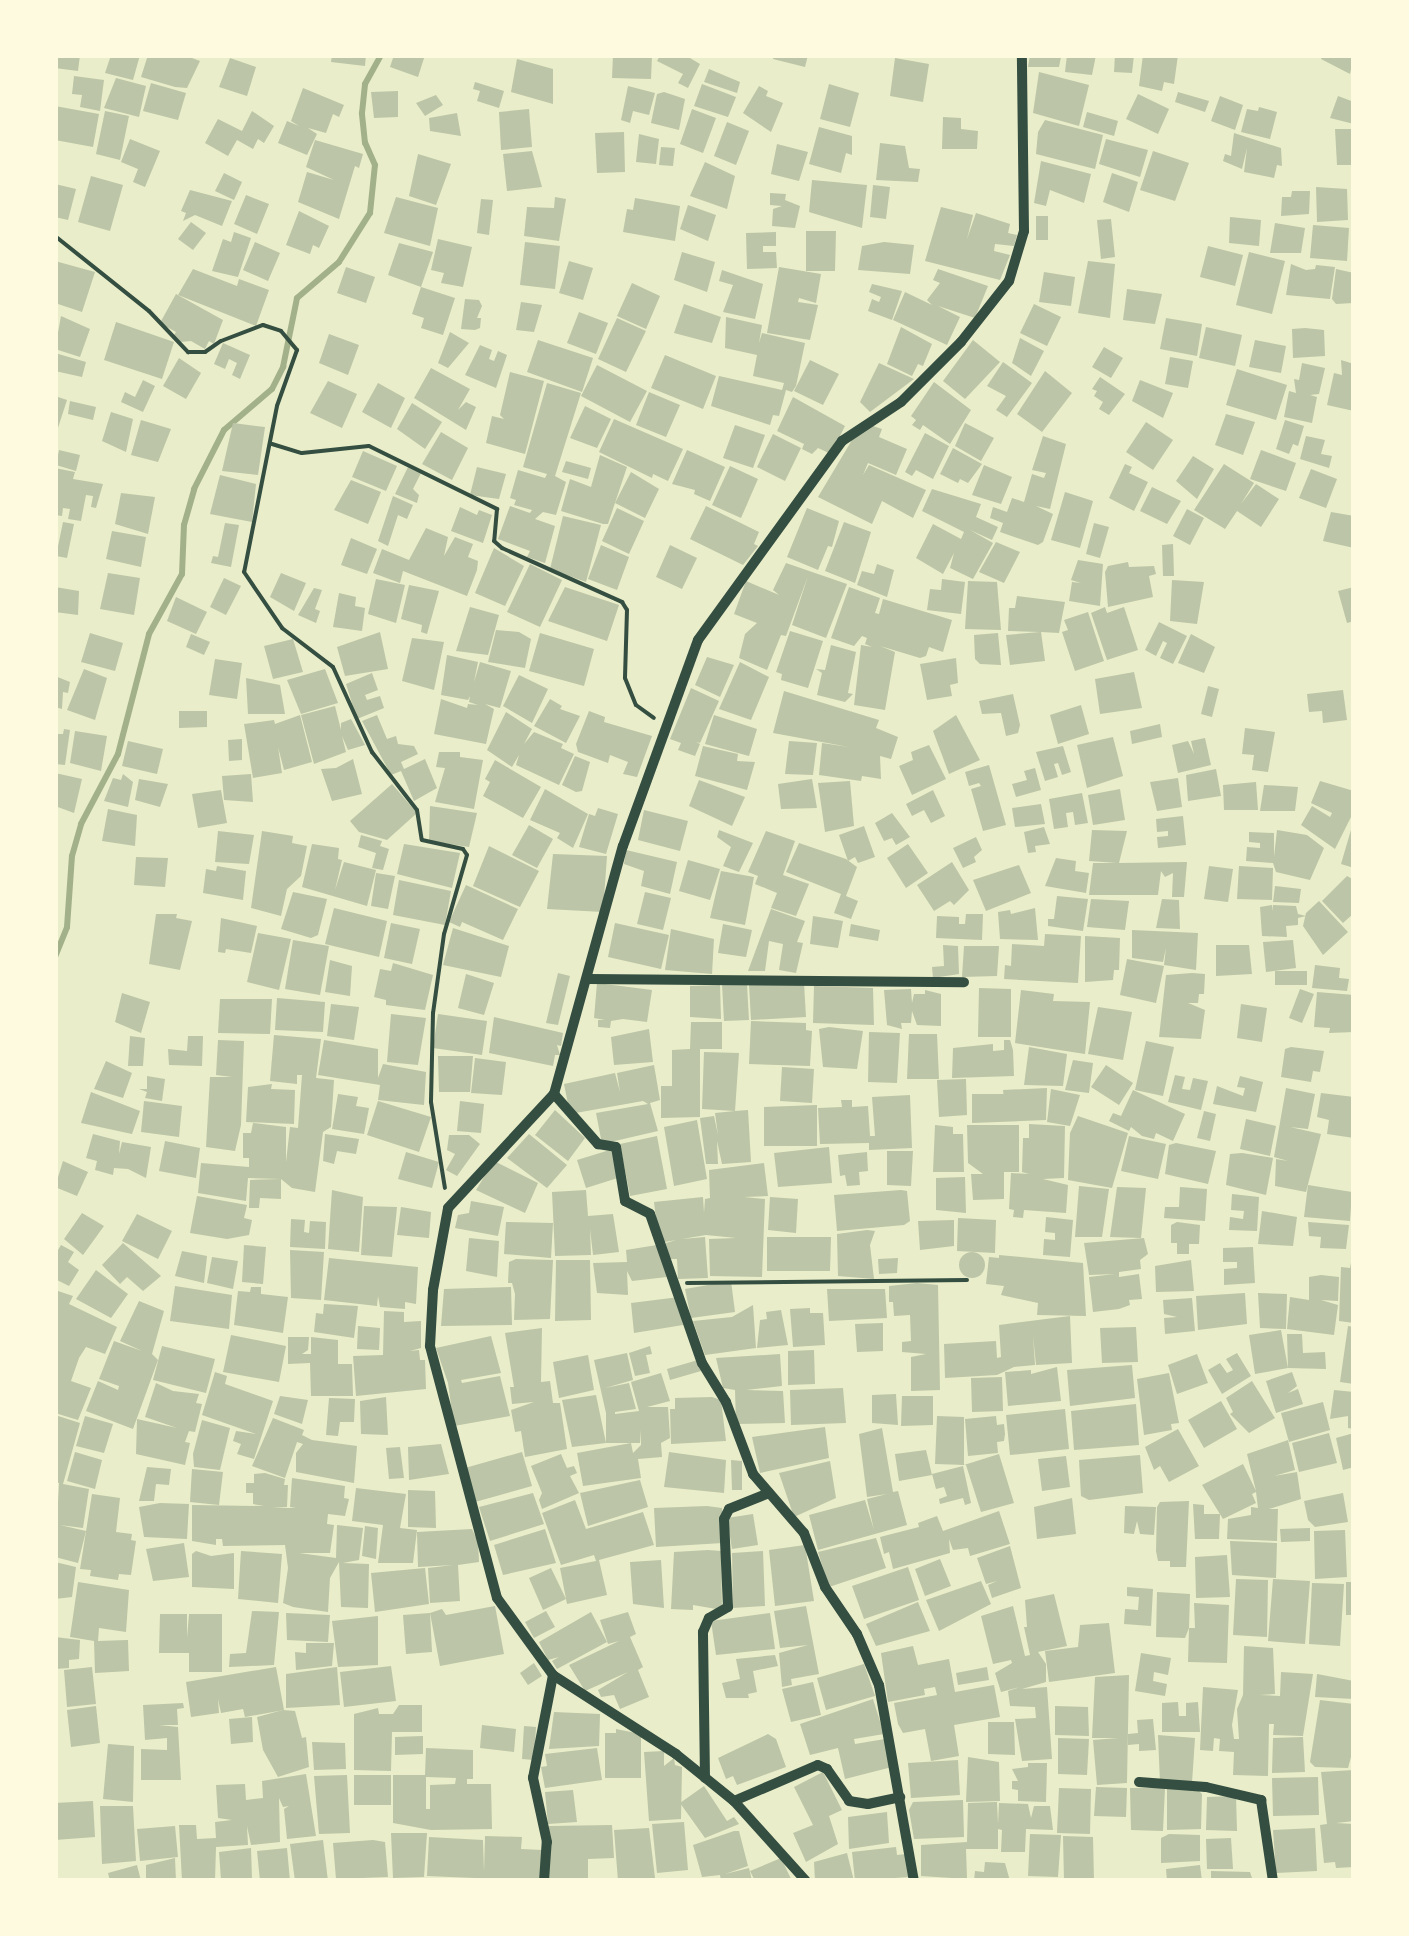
<!DOCTYPE html>
<html>
<head>
<meta charset="utf-8">
<style>
	body { margin:0 }
	#map { position:relative; width:1409px; height:1936px; overflow:hidden; background:#e9edc9; font-family:"Open Sans",sans-serif }
	div>[style] { position:absolute }
	.stream>* { height:6px; margin:-3px; padding:0 3px; transform-origin:3px; border-radius:3px; background:#a3b18a }
	.building>* { inset:0; background:#bcc5a7 }
	.round { border-radius:50% }
	.path>* { height:4px; margin:-2px; padding:0 2px; transform-origin:2px; border-radius:2px; background:#344e41 }
	.minor>* { height:10px; margin:-5px; padding:0 5px; transform-origin:5px; border-radius:5px; background:#344e41 }
	span { translate:-50% -50%; white-space:nowrap; text-align:center; line-height:1.15; -webkit-text-stroke:8px #fefae0; paint-order:stroke }
	.frame { position:absolute; inset:0; border:58px solid #fefae0; pointer-events:none }
</style>
</head>
<body>
<div id="map">
	<div class="stream">
		<div style="left:55px;top:957px;width:32px;rotate:-68deg"></div>
		<div style="left:67px;top:927px;width:71px;rotate:-86deg"></div>
		<div style="left:72px;top:856px;width:33px;rotate:-74deg"></div>
		<div style="left:81px;top:824px;width:79px;rotate:-62.1deg"></div>
		<div style="left:118px;top:754px;width:124px;rotate:-75.5deg"></div>
		<div style="left:149px;top:634px;width:68px;rotate:-61.2deg"></div>
		<div style="left:182px;top:574px;width:49px;rotate:-87.7deg"></div>
		<div style="left:184px;top:525px;width:37px;rotate:-74deg"></div>
		<div style="left:194px;top:489px;width:66px;rotate:-63deg"></div>
		<div style="left:224px;top:430px;width:63px;rotate:-40.5deg"></div>
		<div style="left:272px;top:389px;width:25px;rotate:-63deg"></div>
		<div style="left:283px;top:367px;width:70px;rotate:-78.5deg"></div>
		<div style="left:297px;top:298px;width:55px;rotate:-40.6deg"></div>
		<div style="left:339px;top:262px;width:58px;rotate:-57.7deg"></div>
		<div style="left:370px;top:213px;width:48px;rotate:-84.1deg"></div>
		<div style="left:375px;top:165px;width:24px;rotate:-114deg"></div>
		<div style="left:365px;top:143px;width:30px;rotate:-96deg"></div>
		<div style="left:362px;top:113px;width:29px;rotate:-84deg"></div>
		<div style="left:365px;top:84px;width:33px;rotate:-61deg"></div>
	</div>
	<div class="building">
		<div style="clip-path:polygon(55px 55px,80px 55px,78px 71px,55px 68px)"></div>
		<div style="clip-path:polygon(111px 55px,140px 55px,133px 80px,105px 73px)"></div>
		<div style="clip-path:polygon(148px 55px,184px 55px,200px 61px,187px 88px,175px 87px,141px 77px)"></div>
		<div style="clip-path:polygon(332px 55px,366px 55px,365px 66px,331px 62px)"></div>
		<div style="clip-path:polygon(394px 55px,425px 55px,418px 77px,390px 67px)"></div>
		<div style="clip-path:polygon(613px 55px,652px 55px,651px 79px,612px 78px)"></div>
		<div style="clip-path:polygon(660px 55px,685px 55px,700px 64px,688px 88px,678px 83px,683px 74px,657px 61px)"></div>
		<div style="clip-path:polygon(774px 55px,808px 55px,805px 67px,773px 59px)"></div>
		<div style="clip-path:polygon(1030px 55px,1061px 57px,1059px 67px,1028px 67px)"></div>
		<div style="clip-path:polygon(1067px 55px,1096px 55px,1092px 75px,1065px 72px)"></div>
		<div style="clip-path:polygon(1115px 55px,1134px 55px,1132px 73px,1114px 72px)"></div>
		<div style="clip-path:polygon(1143px 55px,1178px 55px,1174px 84px,1164px 82px,1162px 91px,1139px 86px)"></div>
		<div style="clip-path:polygon(1323px 55px,1354px 55px,1350px 74px,1321px 59px)"></div>
		<div style="clip-path:polygon(230px 58px,256px 67px,247px 96px,219px 87px)"></div>
		<div style="clip-path:polygon(895px 58px,929px 64px,923px 102px,890px 96px)"></div>
		<div style="clip-path:polygon(517px 59px,553px 69px,553px 104px,511px 92px)"></div>
		<div style="clip-path:polygon(709px 69px,740px 82px,737px 93px,704px 82px)"></div>
		<div style="clip-path:polygon(1039px 72px,1089px 85px,1079px 126px,1033px 113px)"></div>
		<div style="clip-path:polygon(74px 76px,104px 80px,100px 111px,80px 107px,82px 95px,72px 94px)"></div>
		<div style="clip-path:polygon(116px 78px,146px 86px,139px 117px,104px 108px)"></div>
		<div style="clip-path:polygon(475px 82px,504px 91px,499px 108px,477px 101px,480px 91px,473px 89px)"></div>
		<div style="clip-path:polygon(151px 83px,186px 93px,178px 120px,143px 111px)"></div>
		<div style="clip-path:polygon(702px 84px,736px 97px,728px 117px,694px 106px)"></div>
		<div style="clip-path:polygon(829px 84px,859px 93px,850px 127px,820px 119px)"></div>
		<div style="clip-path:polygon(628px 86px,655px 93px,649px 115px,633px 111px,630px 123px,621px 120px)"></div>
		<div style="clip-path:polygon(759px 86px,768px 91px,766px 96px,783px 103px,771px 132px,743px 113px)"></div>
		<div style="clip-path:polygon(303px 88px,344px 105px,339px 117px,333px 114px,326px 133px,308px 128px,317px 134px,307px 155px,278px 143px,287px 121px,299px 126px,291px 121px)"></div>
		<div style="clip-path:polygon(398px 91px,398px 117px,374px 118px,371px 92px)"></div>
		<div style="clip-path:polygon(664px 92px,685px 99px,679px 130px,651px 123px,657px 94px)"></div>
		<div style="clip-path:polygon(1178px 92px,1209px 101px,1205px 112px,1175px 102px)"></div>
		<div style="clip-path:polygon(1138px 94px,1169px 109px,1158px 134px,1126px 119px)"></div>
		<div style="clip-path:polygon(436px 95px,443px 105px,425px 116px,416px 103px)"></div>
		<div style="clip-path:polygon(1220px 96px,1243px 105px,1235px 130px,1211px 121px)"></div>
		<div style="clip-path:polygon(1338px 96px,1354px 102px,1354px 124px,1330px 118px)"></div>
		<div style="clip-path:polygon(55px 106px,99px 114px,93px 147px,55px 140px)"></div>
		<div style="clip-path:polygon(1259px 107px,1277px 112px,1270px 139px,1241px 132px,1247px 109px,1258px 111px)"></div>
		<div style="clip-path:polygon(529px 109px,532px 147px,501px 150px,499px 112px)"></div>
		<div style="clip-path:polygon(692px 109px,716px 118px,703px 153px,680px 144px)"></div>
		<div style="clip-path:polygon(105px 111px,129px 116px,120px 160px,96px 154px)"></div>
		<div style="clip-path:polygon(252px 111px,274px 126px,264px 143px,258px 139px,253px 149px,237px 140px,228px 156px,205px 143px,218px 119px,242px 131px)"></div>
		<div style="clip-path:polygon(1087px 112px,1118px 121px,1114px 136px,1083px 127px)"></div>
		<div style="clip-path:polygon(457px 113px,461px 136px,430px 131px,429px 118px)"></div>
		<div style="clip-path:polygon(943px 117px,961px 118px,961px 129px,978px 131px,977px 149px,942px 149px)"></div>
		<div style="clip-path:polygon(1045px 120px,1103px 135px,1095px 169px,1036px 154px,1038px 132px)"></div>
		<div style="clip-path:polygon(727px 122px,749px 131px,736px 165px,714px 156px)"></div>
		<div style="clip-path:polygon(819px 127px,852px 136px,852px 155px,846px 153px,841px 173px,809px 164px)"></div>
		<div style="clip-path:polygon(1335px 129px,1354px 129px,1354px 165px,1337px 165px)"></div>
		<div style="clip-path:polygon(624px 132px,625px 172px,597px 173px,595px 133px)"></div>
		<div style="clip-path:polygon(1234px 133px,1281px 148px,1282px 166px,1277px 165px,1274px 178px,1244px 172px,1247px 148px,1242px 169px,1223px 161px,1225px 154px,1231px 156px)"></div>
		<div style="clip-path:polygon(639px 134px,659px 139px,656px 164px,636px 162px)"></div>
		<div style="clip-path:polygon(130px 139px,160px 151px,145px 187px,133px 182px,138px 169px,121px 162px)"></div>
		<div style="clip-path:polygon(1106px 139px,1148px 150px,1140px 177px,1099px 164px)"></div>
		<div style="clip-path:polygon(315px 140px,363px 154px,359px 168px,355px 166px,339px 219px,298px 202px,307px 172px,334px 180px,306px 167px)"></div>
		<div style="clip-path:polygon(880px 143px,905px 146px,909px 168px,920px 169px,918px 182px,876px 180px)"></div>
		<div style="clip-path:polygon(777px 144px,808px 152px,799px 181px,771px 174px)"></div>
		<div style="clip-path:polygon(661px 147px,675px 148px,673px 166px,659px 165px)"></div>
		<div style="clip-path:polygon(532px 151px,542px 187px,507px 191px,503px 154px)"></div>
		<div style="clip-path:polygon(1153px 151px,1189px 163px,1175px 201px,1140px 190px)"></div>
		<div style="clip-path:polygon(418px 154px,451px 164px,436px 205px,409px 196px)"></div>
		<div style="clip-path:polygon(1041px 161px,1091px 174px,1084px 203px,1050px 190px,1046px 206px,1034px 203px)"></div>
		<div style="clip-path:polygon(705px 162px,735px 176px,727px 209px,690px 196px)"></div>
		<div style="clip-path:polygon(224px 173px,242px 182px,234px 200px,215px 191px)"></div>
		<div style="clip-path:polygon(1112px 173px,1138px 182px,1129px 212px,1103px 202px)"></div>
		<div style="clip-path:polygon(91px 176px,123px 185px,110px 231px,78px 222px)"></div>
		<div style="clip-path:polygon(812px 180px,867px 185px,862px 228px,809px 212px)"></div>
		<div style="clip-path:polygon(55px 184px,76px 189px,68px 220px,55px 217px)"></div>
		<div style="clip-path:polygon(873px 185px,890px 187px,886px 219px,870px 217px)"></div>
		<div style="clip-path:polygon(1316px 187px,1347px 189px,1348px 220px,1317px 222px)"></div>
		<div style="clip-path:polygon(190px 190px,232px 201px,222px 226px,195px 215px,183px 221px,186px 213px,181px 211px)"></div>
		<div style="clip-path:polygon(1292px 191px,1310px 191px,1309px 214px,1281px 216px,1282px 197px,1291px 197px)"></div>
		<div style="clip-path:polygon(770px 193px,786px 194px,785px 200px,800px 206px,795px 228px,772px 226px,773px 209px,782px 206px,770px 205px)"></div>
		<div style="clip-path:polygon(246px 195px,269px 204px,257px 234px,234px 224px)"></div>
		<div style="clip-path:polygon(396px 197px,438px 208px,430px 246px,384px 233px)"></div>
		<div style="clip-path:polygon(555px 197px,566px 199px,559px 241px,524px 236px,527px 207px,554px 208px)"></div>
		<div style="clip-path:polygon(635px 198px,680px 206px,675px 241px,623px 232px,627px 209px,633px 210px)"></div>
		<div style="clip-path:polygon(481px 199px,493px 200px,489px 235px,477px 233px)"></div>
		<div style="clip-path:polygon(688px 205px,716px 215px,708px 241px,680px 229px)"></div>
		<div style="clip-path:polygon(941px 207px,973px 215px,967px 239px,976px 213px,1010px 224px,1008px 233px,1017px 235px,1014px 246px,995px 244px,994px 251px,1010px 255px,1000px 280px,925px 261px)"></div>
		<div style="clip-path:polygon(299px 211px,329px 226px,319px 248px,313px 245px,310px 254px,286px 245px)"></div>
		<div style="clip-path:polygon(1036px 216px,1048px 216px,1048px 240px,1036px 240px)"></div>
		<div style="clip-path:polygon(1230px 217px,1261px 220px,1259px 246px,1229px 243px)"></div>
		<div style="clip-path:polygon(1111px 219px,1115px 257px,1101px 259px,1097px 220px)"></div>
		<div style="clip-path:polygon(191px 222px,206px 233px,193px 250px,178px 239px)"></div>
		<div style="clip-path:polygon(1275px 223px,1305px 228px,1301px 253px,1270px 253px)"></div>
		<div style="clip-path:polygon(1313px 225px,1349px 228px,1347px 261px,1310px 258px)"></div>
		<div style="clip-path:polygon(806px 231px,836px 231px,835px 271px,806px 271px)"></div>
		<div style="clip-path:polygon(234px 232px,251px 238px,238px 277px,212px 271px,223px 239px,231px 242px)"></div>
		<div style="clip-path:polygon(776px 232px,776px 246px,763px 246px,763px 252px,776px 252px,777px 268px,747px 269px,746px 233px)"></div>
		<div style="clip-path:polygon(438px 239px,472px 247px,463px 287px,441px 283px,444px 273px,431px 270px)"></div>
		<div style="clip-path:polygon(255px 242px,280px 253px,268px 281px,243px 270px)"></div>
		<div style="clip-path:polygon(525px 242px,560px 246px,555px 289px,520px 285px)"></div>
		<div style="clip-path:polygon(884px 242px,914px 245px,910px 274px,858px 270px,862px 246px)"></div>
		<div style="clip-path:polygon(399px 243px,433px 252px,421px 287px,388px 275px)"></div>
		<div style="clip-path:polygon(1208px 246px,1243px 255px,1235px 286px,1200px 277px)"></div>
		<div style="clip-path:polygon(682px 252px,715px 262px,707px 292px,674px 280px)"></div>
		<div style="clip-path:polygon(1249px 252px,1285px 261px,1272px 314px,1236px 305px)"></div>
		<div style="clip-path:polygon(55px 261px,95px 272px,82px 312px,55px 303px)"></div>
		<div style="clip-path:polygon(569px 261px,593px 268px,583px 300px,559px 293px)"></div>
		<div style="clip-path:polygon(1088px 261px,1115px 264px,1110px 318px,1078px 313px)"></div>
		<div style="clip-path:polygon(1291px 264px,1306px 270px,1315px 269px,1316px 265px,1335px 267px,1330px 299px,1286px 295px)"></div>
		<div style="clip-path:polygon(346px 267px,375px 277px,366px 303px,337px 293px)"></div>
		<div style="clip-path:polygon(779px 267px,821px 274px,816px 303px,799px 298px,798px 302px,818px 305px,810px 340px,767px 333px)"></div>
		<div style="clip-path:polygon(193px 269px,237px 286px,239px 279px,269px 290px,256px 326px,178px 295px)"></div>
		<div style="clip-path:polygon(938px 269px,988px 286px,975px 318px,938px 306px,960px 317px,947px 345px,893px 320px,905px 292px,932px 305px,927px 300px,940px 283px,933px 280px)"></div>
		<div style="clip-path:polygon(1336px 269px,1354px 273px,1353px 303px,1336px 304px,1332px 299px)"></div>
		<div style="clip-path:polygon(722px 270px,763px 284px,755px 319px,723px 312px,733px 285px,719px 281px)"></div>
		<div style="clip-path:polygon(1044px 272px,1075px 277px,1071px 306px,1039px 302px)"></div>
		<div style="clip-path:polygon(632px 283px,660px 296px,646px 329px,617px 316px)"></div>
		<div style="clip-path:polygon(872px 284px,902px 291px,892px 320px,868px 311px,872px 299px,879px 302px,881px 297px,869px 292px)"></div>
		<div style="clip-path:polygon(421px 287px,455px 298px,443px 335px,421px 328px,424px 318px,412px 314px)"></div>
		<div style="clip-path:polygon(1127px 289px,1162px 294px,1155px 324px,1123px 320px)"></div>
		<div style="clip-path:polygon(176px 294px,223px 320px,214px 344px,209px 341px,205px 349px,191px 341px,180px 342px,172px 338px,176px 332px,160px 323px)"></div>
		<div style="clip-path:polygon(465px 299px,479px 300px,482px 306px,477px 318px,481px 318px,480px 328px,475px 330px,461px 329px)"></div>
		<div style="clip-path:polygon(521px 302px,542px 305px,534px 332px,516px 330px)"></div>
		<div style="clip-path:polygon(684px 304px,721px 317px,712px 343px,674px 333px)"></div>
		<div style="clip-path:polygon(1034px 304px,1061px 317px,1047px 346px,1020px 333px)"></div>
		<div style="clip-path:polygon(579px 312px,608px 323px,596px 354px,567px 343px)"></div>
		<div style="clip-path:polygon(61px 316px,90px 329px,80px 357px,55px 349px)"></div>
		<div style="clip-path:polygon(726px 317px,762px 325px,759px 343px,762px 333px,805px 343px,796px 386px,792px 392px,786px 390px,779px 416px,773px 415px,770px 425px,711px 406px,719px 376px,782px 390px,784px 383px,753px 376px,757px 355px,725px 348px)"></div>
		<div style="clip-path:polygon(617px 318px,646px 331px,626px 372px,598px 359px)"></div>
		<div style="clip-path:polygon(1166px 318px,1202px 324px,1197px 356px,1160px 349px)"></div>
		<div style="clip-path:polygon(116px 322px,174px 342px,162px 379px,104px 360px)"></div>
		<div style="clip-path:polygon(901px 327px,932px 344px,923px 366px,918px 364px,912px 376px,887px 364px)"></div>
		<div style="clip-path:polygon(1206px 327px,1242px 335px,1235px 366px,1199px 358px)"></div>
		<div style="clip-path:polygon(1305px 328px,1324px 330px,1325px 356px,1293px 358px,1292px 329px)"></div>
		<div style="clip-path:polygon(450px 332px,469px 343px,448px 368px,438px 363px)"></div>
		<div style="clip-path:polygon(329px 334px,359px 345px,348px 375px,319px 363px)"></div>
		<div style="clip-path:polygon(1020px 338px,1044px 351px,1031px 376px,1012px 363px)"></div>
		<div style="clip-path:polygon(538px 340px,593px 358px,582px 392px,527px 372px)"></div>
		<div style="clip-path:polygon(973px 340px,1000px 362px,965px 399px,943px 381px)"></div>
		<div style="clip-path:polygon(1255px 340px,1286px 346px,1281px 373px,1249px 367px)"></div>
		<div style="clip-path:polygon(223px 343px,250px 355px,240px 379px,232px 375px,237px 363px,229px 359px,225px 369px,214px 364px)"></div>
		<div style="clip-path:polygon(480px 345px,492px 350px,489px 359px,494px 361px,498px 351px,507px 355px,496px 388px,465px 375px)"></div>
		<div style="clip-path:polygon(1104px 347px,1123px 358px,1111px 378px,1092px 367px)"></div>
		<div style="clip-path:polygon(55px 353px,86px 362px,82px 377px,55px 371px)"></div>
		<div style="clip-path:polygon(665px 355px,716px 376px,703px 409px,651px 388px)"></div>
		<div style="clip-path:polygon(1170px 357px,1193px 361px,1188px 388px,1165px 384px)"></div>
		<div style="clip-path:polygon(179px 358px,201px 373px,186px 399px,163px 386px)"></div>
		<div style="clip-path:polygon(810px 360px,839px 374px,823px 405px,794px 391px)"></div>
		<div style="clip-path:polygon(1341px 360px,1354px 364px,1354px 411px,1327px 405px,1334px 373px,1342px 375px)"></div>
		<div style="clip-path:polygon(1003px 362px,1032px 383px,1007px 417px,996px 410px,1006px 396px,987px 386px)"></div>
		<div style="clip-path:polygon(879px 363px,914px 379px,870px 412px,860px 402px)"></div>
		<div style="clip-path:polygon(1302px 363px,1325px 368px,1319px 394px,1310px 395px,1317px 397px,1312px 423px,1284px 417px,1289px 391px,1296px 393px,1294px 379px,1299px 380px)"></div>
		<div style="clip-path:polygon(597px 365px,647px 391px,630px 422px,581px 396px)"></div>
		<div style="clip-path:polygon(431px 368px,470px 389px,458px 410px,466px 402px,476px 407px,466px 430px,414px 398px)"></div>
		<div style="clip-path:polygon(1237px 369px,1287px 385px,1276px 420px,1226px 405px)"></div>
		<div style="clip-path:polygon(1045px 371px,1072px 393px,1042px 432px,1017px 414px)"></div>
		<div style="clip-path:polygon(510px 372px,544px 381px,525px 454px,486px 443px,492px 416px,504px 419px,500px 415px)"></div>
		<div style="clip-path:polygon(1100px 377px,1125px 394px,1109px 415px,1099px 409px,1103px 402px,1094px 396px,1097px 391px,1092px 389px)"></div>
		<div style="clip-path:polygon(143px 380px,155px 386px,143px 412px,121px 402px,125px 392px,135px 397px)"></div>
		<div style="clip-path:polygon(1140px 380px,1173px 393px,1163px 418px,1132px 401px)"></div>
		<div style="clip-path:polygon(328px 381px,357px 394px,342px 428px,310px 413px)"></div>
		<div style="clip-path:polygon(934px 382px,971px 410px,950px 444px,923px 425px,920px 430px,912px 425px,916px 420px,911px 416px)"></div>
		<div style="clip-path:polygon(378px 383px,405px 398px,391px 428px,362px 412px)"></div>
		<div style="clip-path:polygon(547px 383px,581px 393px,555px 476px,566px 482px,556px 515px,543px 512px,535px 519px,555px 526px,545px 563px,527px 557px,530px 551px,498px 539px,510px 506px,530px 513px,532px 510px,514px 505px,516px 500px,510px 498px,518px 470px,545px 478px,547px 474px,523px 467px)"></div>
		<div style="clip-path:polygon(649px 392px,680px 405px,666px 437px,636px 425px)"></div>
		<div style="clip-path:polygon(55px 396px,67px 400px,56px 434px,55px 434px)"></div>
		<div style="clip-path:polygon(793px 397px,845px 426px,831px 454px,818px 448px,812px 454px,802px 449px,804px 444px,777px 431px)"></div>
		<div style="clip-path:polygon(70px 401px,96px 407px,93px 420px,68px 414px)"></div>
		<div style="clip-path:polygon(412px 403px,442px 422px,425px 449px,397px 429px)"></div>
		<div style="clip-path:polygon(585px 406px,611px 419px,597px 448px,570px 438px)"></div>
		<div style="clip-path:polygon(111px 412px,133px 419px,126px 452px,102px 441px)"></div>
		<div style="clip-path:polygon(1226px 414px,1255px 422px,1243px 455px,1215px 445px)"></div>
		<div style="clip-path:polygon(614px 419px,683px 449px,668px 481px,653px 474px,652px 478px,599px 452px)"></div>
		<div style="clip-path:polygon(141px 420px,171px 429px,158px 462px,131px 455px)"></div>
		<div style="clip-path:polygon(1285px 420px,1304px 426px,1298px 446px,1293px 444px,1289px 454px,1276px 449px)"></div>
		<div style="clip-path:polygon(1146px 422px,1173px 440px,1153px 470px,1126px 452px)"></div>
		<div style="clip-path:polygon(233px 423px,265px 427px,258px 475px,222px 471px)"></div>
		<div style="clip-path:polygon(965px 423px,994px 438px,981px 461px,955px 446px)"></div>
		<div style="clip-path:polygon(735px 425px,765px 435px,753px 468px,723px 458px)"></div>
		<div style="clip-path:polygon(870px 425px,882px 429px,879px 437px,907px 449px,896px 475px,868px 463px,863px 475px,869px 465px,926px 490px,913px 518px,882px 501px,872px 524px,818px 497px,852px 440px)"></div>
		<div style="clip-path:polygon(441px 432px,468px 448px,452px 480px,422px 464px)"></div>
		<div style="clip-path:polygon(925px 433px,949px 446px,933px 479px,916px 470px,912px 476px,905px 472px)"></div>
		<div style="clip-path:polygon(773px 434px,801px 448px,785px 481px,757px 467px)"></div>
		<div style="clip-path:polygon(1043px 436px,1066px 444px,1050px 509px,1036px 506px,1053px 514px,1043px 542px,1038px 545px,1000px 532px,1003px 523px,990px 518px,993px 507px,1007px 512px,1012px 498px,1024px 502px,1032px 474px,1044px 478px,1046px 473px,1032px 470px)"></div>
		<div style="clip-path:polygon(1306px 436px,1325px 440px,1321px 454px,1332px 456px,1329px 468px,1300px 459px)"></div>
		<div style="clip-path:polygon(953px 448px,982px 464px,968px 483px,960px 479px,958px 483px,940px 474px)"></div>
		<div style="clip-path:polygon(59px 450px,80px 455px,76px 471px,56px 465px)"></div>
		<div style="clip-path:polygon(687px 450px,725px 467px,710px 501px,694px 494px,695px 490px,672px 484px)"></div>
		<div style="clip-path:polygon(1261px 450px,1296px 463px,1286px 491px,1250px 479px)"></div>
		<div style="clip-path:polygon(363px 451px,397px 466px,386px 491px,352px 477px)"></div>
		<div style="clip-path:polygon(600px 455px,627px 467px,608px 524px,603px 524px,561px 511px,570px 479px,591px 487px)"></div>
		<div style="clip-path:polygon(1193px 456px,1214px 469px,1197px 499px,1176px 481px)"></div>
		<div style="clip-path:polygon(566px 461px,591px 468px,588px 479px,562px 472px)"></div>
		<div style="clip-path:polygon(1125px 464px,1132px 467px,1129px 473px,1148px 482px,1134px 511px,1109px 498px)"></div>
		<div style="clip-path:polygon(1224px 464px,1254px 483px,1241px 504px,1256px 484px,1279px 499px,1261px 527px,1237px 511px,1225px 529px,1194px 510px)"></div>
		<div style="clip-path:polygon(984px 465px,1012px 477px,1001px 504px,972px 495px)"></div>
		<div style="clip-path:polygon(730px 466px,758px 479px,741px 518px,712px 505px)"></div>
		<div style="clip-path:polygon(408px 467px,421px 473px,413px 489px,419px 495px,417px 503px,395px 494px)"></div>
		<div style="clip-path:polygon(477px 467px,506px 474px,499px 499px,470px 495px)"></div>
		<div style="clip-path:polygon(55px 468px,75px 472px,73px 479px,103px 484px,96px 508px,91px 507px,93px 496px,86px 495px,81px 521px,68px 519px,70px 509px,63px 508px,62px 516px,55px 515px)"></div>
		<div style="clip-path:polygon(1311px 469px,1337px 479px,1326px 508px,1299px 498px)"></div>
		<div style="clip-path:polygon(631px 472px,659px 489px,645px 518px,615px 503px)"></div>
		<div style="clip-path:polygon(220px 475px,256px 484px,252px 522px,210px 514px)"></div>
		<div style="clip-path:polygon(351px 480px,381px 492px,368px 524px,334px 510px)"></div>
		<div style="clip-path:polygon(1152px 487px,1181px 501px,1167px 524px,1140px 511px)"></div>
		<div style="clip-path:polygon(932px 489px,981px 504px,976px 517px,998px 527px,992px 540px,970px 530px,993px 543px,973px 579px,950px 568px,954px 553px,943px 574px,916px 558px,933px 524px,961px 539px,964px 532px,922px 511px)"></div>
		<div style="clip-path:polygon(1065px 492px,1093px 501px,1080px 548px,1051px 540px)"></div>
		<div style="clip-path:polygon(121px 493px,155px 497px,148px 534px,115px 524px)"></div>
		<div style="clip-path:polygon(393px 496px,413px 505px,407px 519px,398px 515px,388px 546px,378px 541px)"></div>
		<div style="clip-path:polygon(706px 506px,759px 532px,754px 544px,758px 546px,743px 565px,690px 539px)"></div>
		<div style="clip-path:polygon(460px 507px,477px 515px,479px 510px,492px 515px,483px 543px,451px 531px)"></div>
		<div style="clip-path:polygon(617px 508px,644px 521px,629px 554px,602px 541px)"></div>
		<div style="clip-path:polygon(807px 508px,839px 521px,832px 547px,828px 546px,818px 570px,787px 557px)"></div>
		<div style="clip-path:polygon(1187px 509px,1204px 518px,1190px 545px,1173px 536px)"></div>
		<div style="clip-path:polygon(1331px 512px,1354px 516px,1354px 548px,1323px 541px)"></div>
		<div style="clip-path:polygon(563px 516px,601px 525px,586px 582px,550px 569px)"></div>
		<div style="clip-path:polygon(63px 522px,74px 524px,67px 558px,56px 556px)"></div>
		<div style="clip-path:polygon(844px 522px,871px 532px,855px 583px,825px 571px)"></div>
		<div style="clip-path:polygon(225px 523px,239px 525px,231px 567px,211px 563px,213px 556px,218px 557px)"></div>
		<div style="clip-path:polygon(1094px 523px,1109px 527px,1100px 558px,1086px 554px)"></div>
		<div style="clip-path:polygon(426px 528px,448px 537px,444px 556px,455px 537px,473px 544px,468px 557px,478px 561px,477px 570px,467px 596px,403px 571px,400px 583px,373px 573px,382px 549px,409px 560px)"></div>
		<div style="clip-path:polygon(112px 531px,146px 537px,141px 567px,106px 559px)"></div>
		<div style="clip-path:polygon(351px 538px,377px 549px,367px 574px,341px 565px)"></div>
		<div style="clip-path:polygon(996px 542px,1020px 552px,1004px 583px,979px 572px)"></div>
		<div style="clip-path:polygon(1173px 544px,1174px 576px,1163px 576px,1162px 545px)"></div>
		<div style="clip-path:polygon(601px 545px,629px 557px,617px 590px,588px 579px)"></div>
		<div style="clip-path:polygon(670px 545px,697px 558px,682px 589px,656px 577px)"></div>
		<div style="clip-path:polygon(494px 548px,524px 566px,505px 606px,475px 593px)"></div>
		<div style="clip-path:polygon(1078px 560px,1103px 564px,1100px 606px,1069px 601px,1072px 582px,1081px 583px,1071px 580px)"></div>
		<div style="clip-path:polygon(1128px 562px,1129px 567px,1154px 566px,1156px 574px,1149px 576px,1153px 597px,1108px 607px,1105px 572px,1108px 566px)"></div>
		<div style="clip-path:polygon(786px 563px,847px 584px,826px 638px,792px 625px,808px 576px,786px 636px,781px 635px,767px 670px,739px 658px,745px 634px,757px 623px,734px 614px,746px 581px,779px 595px,773px 590px)"></div>
		<div style="clip-path:polygon(530px 564px,562px 580px,540px 627px,507px 612px)"></div>
		<div style="clip-path:polygon(877px 564px,894px 570px,887px 597px,857px 585px,862px 571px,874px 574px)"></div>
		<div style="clip-path:polygon(108px 573px,140px 578px,134px 615px,100px 609px)"></div>
		<div style="clip-path:polygon(281px 573px,306px 583px,294px 611px,270px 597px)"></div>
		<div style="clip-path:polygon(224px 578px,241px 586px,226px 615px,210px 607px)"></div>
		<div style="clip-path:polygon(376px 579px,405px 585px,396px 623px,368px 614px)"></div>
		<div style="clip-path:polygon(942px 579px,965px 582px,961px 614px,927px 610px,930px 589px,941px 590px)"></div>
		<div style="clip-path:polygon(1172px 580px,1204px 582px,1197px 624px,1170px 621px)"></div>
		<div style="clip-path:polygon(968px 581px,997px 582px,1001px 630px,965px 629px)"></div>
		<div style="clip-path:polygon(409px 585px,439px 591px,427px 634px,421px 632px,422px 625px,401px 619px)"></div>
		<div style="clip-path:polygon(55px 587px,79px 591px,78px 615px,55px 612px)"></div>
		<div style="clip-path:polygon(565px 587px,619px 605px,607px 641px,548px 621px)"></div>
		<div style="clip-path:polygon(849px 587px,880px 598px,875px 613px,879px 614px,883px 599px,952px 620px,943px 652px,929px 647px,926px 656px,920px 658px,880px 646px,895px 652px,885px 710px,854px 705px,861px 645px,872px 647px,865px 644px,867px 638px,862px 636px,854px 646px,831px 638px)"></div>
		<div style="clip-path:polygon(1354px 587px,1354px 621px,1347px 623px,1338px 591px)"></div>
		<div style="clip-path:polygon(314px 588px,322px 590px,315px 609px,320px 611px,316px 623px,298px 615px)"></div>
		<div style="clip-path:polygon(339px 593px,356px 597px,355px 606px,365px 608px,362px 631px,333px 627px)"></div>
		<div style="clip-path:polygon(1017px 596px,1065px 602px,1059px 633px,1041px 632px,1045px 661px,1010px 665px,1006px 635px,1040px 632px,1008px 631px,1009px 608px,1015px 608px)"></div>
		<div style="clip-path:polygon(176px 597px,207px 612px,196px 634px,167px 621px)"></div>
		<div style="clip-path:polygon(470px 607px,499px 615px,488px 655px,456px 651px)"></div>
		<div style="clip-path:polygon(1105px 607px,1107px 613px,1124px 607px,1138px 650px,1107px 660px,1091px 613px)"></div>
		<div style="clip-path:polygon(1088px 612px,1104px 661px,1075px 671px,1062px 632px,1068px 630px,1064px 620px)"></div>
		<div style="clip-path:polygon(1159px 622px,1187px 636px,1173px 664px,1160px 658px,1167px 643px,1163px 641px,1156px 656px,1145px 650px)"></div>
		<div style="clip-path:polygon(496px 630px,519px 632px,531px 639px,525px 668px,488px 662px)"></div>
		<div style="clip-path:polygon(790px 631px,823px 641px,808px 688px,781px 680px,782px 674px,776px 672px)"></div>
		<div style="clip-path:polygon(380px 632px,388px 669px,345px 676px,337px 647px)"></div>
		<div style="clip-path:polygon(90px 633px,123px 643px,115px 671px,81px 662px)"></div>
		<div style="clip-path:polygon(540px 633px,594px 649px,584px 686px,529px 671px)"></div>
		<div style="clip-path:polygon(998px 633px,1001px 665px,980px 664px,975px 659px,974px 635px)"></div>
		<div style="clip-path:polygon(191px 634px,210px 642px,204px 655px,186px 647px)"></div>
		<div style="clip-path:polygon(1191px 634px,1215px 647px,1204px 673px,1178px 663px)"></div>
		<div style="clip-path:polygon(412px 638px,444px 642px,434px 690px,402px 681px)"></div>
		<div style="clip-path:polygon(293px 639px,303px 672px,273px 679px,264px 646px)"></div>
		<div style="clip-path:polygon(831px 645px,856px 652px,848px 693px,853px 694px,845px 702px,817px 695px,822px 673px,816px 669px,825px 670px)"></div>
		<div style="clip-path:polygon(447px 655px,478px 662px,474px 682px,480px 662px,511px 671px,500px 708px,485px 704px,494px 709px,486px 744px,434px 734px,441px 699px,467px 708px,468px 704px,478px 705px,469px 702px,470px 696px,468px 700px,441px 695px)"></div>
		<div style="clip-path:polygon(707px 657px,734px 665px,720px 697px,695px 685px)"></div>
		<div style="clip-path:polygon(956px 658px,958px 683px,950px 685px,952px 696px,927px 700px,920px 664px)"></div>
		<div style="clip-path:polygon(215px 659px,242px 663px,237px 699px,209px 695px)"></div>
		<div style="clip-path:polygon(740px 662px,769px 677px,751px 720px,719px 709px)"></div>
		<div style="clip-path:polygon(84px 669px,107px 678px,95px 720px,67px 710px)"></div>
		<div style="clip-path:polygon(325px 669px,338px 703px,301px 714px,287px 680px)"></div>
		<div style="clip-path:polygon(1134px 672px,1142px 708px,1100px 714px,1095px 679px)"></div>
		<div style="clip-path:polygon(372px 673px,378px 690px,365px 695px,367px 700px,380px 696px,384px 708px,357px 719px,346px 684px)"></div>
		<div style="clip-path:polygon(519px 675px,548px 689px,532px 723px,503px 706px)"></div>
		<div style="clip-path:polygon(55px 676px,70px 682px,68px 693px,63px 692px,62px 709px,55px 707px)"></div>
		<div style="clip-path:polygon(246px 678px,280px 685px,285px 714px,248px 714px)"></div>
		<div style="clip-path:polygon(1208px 686px,1219px 689px,1212px 717px,1201px 714px)"></div>
		<div style="clip-path:polygon(691px 688px,719px 701px,700px 743px,696px 742px,700px 744px,695px 756px,678px 750px,681px 743px,670px 739px)"></div>
		<div style="clip-path:polygon(1343px 690px,1347px 720px,1323px 723px,1322px 711px,1309px 712px,1307px 694px)"></div>
		<div style="clip-path:polygon(784px 691px,879px 720px,876px 728px,898px 737px,891px 759px,880px 756px,881px 779px,862px 776px,861px 781px,819px 775px,822px 743px,849px 747px,773px 733px)"></div>
		<div style="clip-path:polygon(1013px 694px,1020px 725px,1018px 733px,1006px 736px,1001px 713px,982px 714px,979px 701px)"></div>
		<div style="clip-path:polygon(550px 699px,562px 706px,560px 709px,580px 716px,566px 743px,534px 726px)"></div>
		<div style="clip-path:polygon(1081px 705px,1089px 734px,1058px 744px,1050px 715px)"></div>
		<div style="clip-path:polygon(335px 706px,341px 730px,341px 723px,351px 719px,365px 745px,348px 750px,342px 736px,346px 752px,314px 764px,301px 715px)"></div>
		<div style="clip-path:polygon(179px 711px,207px 711px,207px 727px,179px 728px)"></div>
		<div style="clip-path:polygon(589px 711px,605px 717px,604px 722px,652px 736px,637px 777px,623px 774px,628px 762px,610px 755px,608px 763px,578px 752px,576px 744px)"></div>
		<div style="clip-path:polygon(506px 712px,532px 729px,524px 744px,534px 732px,563px 744px,561px 748px,574px 754px,559px 785px,516px 765px,519px 755px,512px 767px,487px 750px)"></div>
		<div style="clip-path:polygon(300px 715px,312px 762px,284px 770px,278px 747px,282px 773px,253px 778px,244px 724px,274px 720px,275px 724px)"></div>
		<div style="clip-path:polygon(377px 715px,387px 739px,396px 736px,398px 744px,414px 746px,418px 754px,401px 762px,404px 769px,425px 759px,437px 788px,414px 801px,401px 771px,391px 775px,362px 721px)"></div>
		<div style="clip-path:polygon(714px 715px,757px 729px,749px 756px,705px 744px)"></div>
		<div style="clip-path:polygon(956px 715px,980px 760px,949px 774px,933px 731px)"></div>
		<div style="clip-path:polygon(1160px 724px,1162px 737px,1132px 744px,1130px 731px)"></div>
		<div style="clip-path:polygon(1245px 728px,1275px 732px,1268px 772px,1252px 770px,1254px 755px,1242px 754px)"></div>
		<div style="clip-path:polygon(64px 729px,70px 730px,65px 765px,55px 764px,55px 734px,63px 734px)"></div>
		<div style="clip-path:polygon(75px 731px,107px 736px,101px 771px,70px 763px)"></div>
		<div style="clip-path:polygon(1113px 737px,1123px 776px,1087px 788px,1077px 745px)"></div>
		<div style="clip-path:polygon(1205px 738px,1211px 765px,1178px 773px,1172px 745px,1188px 741px,1194px 754px,1191px 741px)"></div>
		<div style="clip-path:polygon(242px 739px,242px 760px,229px 761px,228px 740px)"></div>
		<div style="clip-path:polygon(128px 741px,163px 749px,157px 774px,122px 766px)"></div>
		<div style="clip-path:polygon(789px 741px,817px 743px,813px 775px,785px 774px)"></div>
		<div style="clip-path:polygon(929px 745px,946px 779px,912px 795px,899px 766px,913px 760px,911px 752px)"></div>
		<div style="clip-path:polygon(703px 746px,738px 754px,737px 761px,755px 762px,747px 790px,695px 776px)"></div>
		<div style="clip-path:polygon(1063px 746px,1071px 772px,1062px 775px,1058px 763px,1054px 764px,1058px 777px,1045px 781px,1036px 752px)"></div>
		<div style="clip-path:polygon(439px 752px,460px 752px,460px 757px,483px 760px,474px 809px,435px 802px,445px 768px,436px 767px)"></div>
		<div style="clip-path:polygon(575px 756px,590px 762px,582px 791px,576px 792px,562px 785px)"></div>
		<div style="clip-path:polygon(353px 759px,362px 794px,332px 801px,321px 769px,336px 768px)"></div>
		<div style="clip-path:polygon(495px 760px,541px 787px,523px 818px,483px 796px,490px 782px,485px 779px)"></div>
		<div style="clip-path:polygon(989px 765px,1006px 825px,983px 831px,971px 789px,981px 786px,979px 783px,969px 786px,965px 772px)"></div>
		<div style="clip-path:polygon(1035px 768px,1041px 790px,1016px 797px,1012px 784px,1027px 780px,1024px 771px)"></div>
		<div style="clip-path:polygon(1216px 769px,1221px 796px,1188px 801px,1186px 775px)"></div>
		<div style="clip-path:polygon(55px 773px,82px 779px,74px 813px,55px 806px)"></div>
		<div style="clip-path:polygon(123px 774px,133px 782px,128px 807px,104px 801px,113px 778px,121px 780px)"></div>
		<div style="clip-path:polygon(251px 774px,253px 802px,224px 800px,222px 776px)"></div>
		<div style="clip-path:polygon(1178px 778px,1182px 807px,1157px 811px,1150px 782px)"></div>
		<div style="clip-path:polygon(139px 779px,168px 784px,160px 807px,135px 800px)"></div>
		<div style="clip-path:polygon(812px 779px,817px 808px,781px 809px,778px 784px)"></div>
		<div style="clip-path:polygon(699px 780px,745px 797px,732px 826px,689px 806px)"></div>
		<div style="clip-path:polygon(850px 781px,854px 826px,825px 832px,818px 783px)"></div>
		<div style="clip-path:polygon(1320px 781px,1354px 791px,1354px 811px,1335px 849px,1301px 825px,1312px 806px,1330px 817px,1332px 813px,1311px 803px)"></div>
		<div style="clip-path:polygon(1256px 782px,1258px 810px,1224px 810px,1223px 785px)"></div>
		<div style="clip-path:polygon(392px 784px,417px 813px,387px 840px,359px 832px,350px 821px)"></div>
		<div style="clip-path:polygon(1264px 785px,1298px 787px,1295px 811px,1260px 811px)"></div>
		<div style="clip-path:polygon(545px 789px,588px 814px,573px 848px,557px 838px,560px 833px,530px 820px)"></div>
		<div style="clip-path:polygon(1120px 789px,1125px 820px,1093px 825px,1088px 795px)"></div>
		<div style="clip-path:polygon(221px 790px,227px 823px,198px 828px,192px 794px)"></div>
		<div style="clip-path:polygon(933px 790px,945px 816px,931px 823px,924px 810px,912px 816px,906px 804px)"></div>
		<div style="clip-path:polygon(1082px 793px,1088px 823px,1075px 825px,1073px 812px,1066px 813px,1068px 827px,1054px 829px,1049px 799px)"></div>
		<div style="clip-path:polygon(1041px 804px,1045px 824px,1015px 827px,1012px 808px)"></div>
		<div style="clip-path:polygon(430px 806px,477px 813px,469px 847px,429px 841px)"></div>
		<div style="clip-path:polygon(598px 808px,618px 814px,606px 854px,579px 847px,589px 814px,595px 816px)"></div>
		<div style="clip-path:polygon(108px 809px,137px 815px,135px 846px,102px 841px)"></div>
		<div style="clip-path:polygon(644px 810px,688px 821px,680px 851px,638px 840px)"></div>
		<div style="clip-path:polygon(892px 813px,910px 837px,896px 845px,892px 838px,884px 841px,875px 823px)"></div>
		<div style="clip-path:polygon(1183px 816px,1186px 845px,1158px 848px,1157px 837px,1168px 836px,1168px 831px,1157px 832px,1156px 819px)"></div>
		<div style="clip-path:polygon(529px 825px,553px 839px,537px 868px,512px 855px)"></div>
		<div style="clip-path:polygon(864px 826px,875px 857px,858px 863px,855px 857px,848px 861px,839px 835px)"></div>
		<div style="clip-path:polygon(1044px 827px,1050px 844px,1035px 846px,1036px 852px,1028px 853px,1024px 832px)"></div>
		<div style="clip-path:polygon(719px 830px,753px 843px,739px 872px,723px 866px,731px 847px,717px 837px)"></div>
		<div style="clip-path:polygon(1092px 830px,1127px 831px,1119px 863px,1187px 862px,1184px 897px,1172px 897px,1173px 873px,1165px 877px,1161px 871px,1158px 895px,1089px 895px,1093px 863px,1117px 863px,1089px 861px)"></div>
		<div style="clip-path:polygon(1277px 830px,1307px 835px,1324px 848px,1310px 880px,1276px 872px,1273px 863px,1246px 861px,1247px 847px,1260px 848px,1260px 843px,1249px 842px,1249px 832px,1274px 833px,1274px 857px)"></div>
		<div style="clip-path:polygon(1351px 830px,1354px 830px,1354px 868px,1341px 864px)"></div>
		<div style="clip-path:polygon(218px 831px,254px 835px,249px 864px,215px 862px)"></div>
		<div style="clip-path:polygon(262px 831px,293px 836px,292px 843px,307px 846px,301px 876px,287px 889px,281px 916px,251px 908px)"></div>
		<div style="clip-path:polygon(766px 831px,795px 841px,783px 875px,809px 884px,796px 916px,771px 908px,777px 893px,755px 884px,758px 876px,748px 872px)"></div>
		<div style="clip-path:polygon(361px 835px,382px 841px,380px 846px,389px 849px,383px 870px,372px 868px,376px 853px,358px 847px)"></div>
		<div style="clip-path:polygon(976px 837px,982px 850px,974px 857px,976px 862px,963px 868px,953px 848px)"></div>
		<div style="clip-path:polygon(799px 843px,846px 859px,857px 867px,846px 896px,858px 901px,851px 919px,834px 913px,841px 894px,786px 872px)"></div>
		<div style="clip-path:polygon(312px 844px,339px 848px,338px 859px,342px 860px,335px 890px,344px 862px,376px 870px,367px 906px,302px 887px)"></div>
		<div style="clip-path:polygon(404px 844px,460px 853px,452px 888px,397px 874px)"></div>
		<div style="clip-path:polygon(908px 844px,928px 873px,906px 888px,887px 858px)"></div>
		<div style="clip-path:polygon(489px 846px,539px 871px,520px 907px,473px 886px)"></div>
		<div style="clip-path:polygon(626px 850px,677px 862px,670px 894px,641px 886px,644px 871px,624px 864px)"></div>
		<div style="clip-path:polygon(553px 854px,607px 856px,603px 912px,547px 909px)"></div>
		<div style="clip-path:polygon(136px 857px,168px 858px,165px 887px,134px 885px)"></div>
		<div style="clip-path:polygon(1056px 858px,1076px 861px,1075px 871px,1089px 873px,1086px 893px,1045px 886px)"></div>
		<div style="clip-path:polygon(688px 860px,720px 869px,710px 900px,679px 891px)"></div>
		<div style="clip-path:polygon(952px 862px,969px 890px,954px 905px,950px 901px,934px 911px,917px 885px)"></div>
		<div style="clip-path:polygon(1019px 865px,1031px 893px,986px 911px,973px 880px)"></div>
		<div style="clip-path:polygon(217px 866px,246px 871px,243px 900px,203px 893px,206px 869px,216px 871px)"></div>
		<div style="clip-path:polygon(1209px 866px,1233px 869px,1228px 902px,1204px 899px)"></div>
		<div style="clip-path:polygon(1239px 866px,1273px 868px,1272px 900px,1237px 899px)"></div>
		<div style="clip-path:polygon(721px 871px,754px 877px,745px 925px,710px 918px)"></div>
		<div style="clip-path:polygon(376px 873px,395px 876px,388px 909px,371px 906px)"></div>
		<div style="clip-path:polygon(1347px 876px,1354px 880px,1354px 913px,1343px 923px,1322px 901px)"></div>
		<div style="clip-path:polygon(399px 880px,451px 891px,445px 925px,393px 915px)"></div>
		<div style="clip-path:polygon(466px 885px,518px 909px,503px 940px,462px 922px,460px 927px,449px 922px)"></div>
		<div style="clip-path:polygon(1275px 886px,1301px 889px,1299px 903px,1273px 902px)"></div>
		<div style="clip-path:polygon(293px 892px,327px 899px,318px 935px,311px 938px,281px 929px)"></div>
		<div style="clip-path:polygon(645px 892px,671px 898px,663px 930px,637px 924px)"></div>
		<div style="clip-path:polygon(1057px 896px,1088px 899px,1083px 931px,1048px 926px,1048px 919px,1054px 919px)"></div>
		<div style="clip-path:polygon(1091px 899px,1129px 901px,1125px 930px,1087px 927px)"></div>
		<div style="clip-path:polygon(1162px 899px,1179px 900px,1180px 929px,1156px 928px)"></div>
		<div style="clip-path:polygon(1319px 901px,1348px 932px,1323px 955px,1303px 926px,1306px 913px)"></div>
		<div style="clip-path:polygon(1272px 905px,1272px 911px,1273px 905px,1296px 906px,1298px 914px,1306px 916px,1298px 918px,1298px 925px,1286px 926px,1287px 937px,1262px 936px,1260px 907px)"></div>
		<div style="clip-path:polygon(334px 908px,387px 921px,379px 957px,325px 944px)"></div>
		<div style="clip-path:polygon(1035px 908px,1038px 940px,1000px 939px,998px 912px,1010px 910px,1011px 914px)"></div>
		<div style="clip-path:polygon(771px 909px,805px 921px,797px 942px,803px 943px,796px 973px,779px 970px,783px 944px,769px 941px,765px 971px,748px 971px)"></div>
		<div style="clip-path:polygon(156px 914px,177px 914px,176px 918px,192px 921px,180px 970px,149px 964px)"></div>
		<div style="clip-path:polygon(966px 914px,983px 914px,982px 940px,936px 938px,937px 916px,959px 917px,959px 924px,965px 924px)"></div>
		<div style="clip-path:polygon(813px 916px,843px 921px,838px 948px,810px 944px)"></div>
		<div style="clip-path:polygon(221px 918px,257px 926px,251px 953px,226px 949px,225px 953px,218px 952px)"></div>
		<div style="clip-path:polygon(391px 923px,420px 929px,412px 964px,384px 958px)"></div>
		<div style="clip-path:polygon(615px 923px,669px 935px,661px 969px,608px 957px)"></div>
		<div style="clip-path:polygon(723px 924px,752px 930px,746px 957px,718px 953px)"></div>
		<div style="clip-path:polygon(851px 924px,880px 930px,878px 941px,849px 936px)"></div>
		<div style="clip-path:polygon(453px 928px,509px 946px,501px 977px,443px 965px)"></div>
		<div style="clip-path:polygon(671px 929px,714px 939px,712px 974px,665px 970px)"></div>
		<div style="clip-path:polygon(1132px 930px,1198px 933px,1196px 970px,1164px 965px,1166px 948px,1163px 962px,1132px 958px)"></div>
		<div style="clip-path:polygon(258px 933px,291px 939px,279px 990px,247px 982px)"></div>
		<div style="clip-path:polygon(1045px 934px,1081px 936px,1078px 983px,1004px 979px,1005px 965px,1011px 966px,1012px 944px,1044px 946px)"></div>
		<div style="clip-path:polygon(1085px 936px,1120px 938px,1119px 970px,1114px 970px,1113px 980px,1085px 982px)"></div>
		<div style="clip-path:polygon(293px 940px,329px 946px,320px 995px,285px 989px)"></div>
		<div style="clip-path:polygon(1293px 940px,1296px 968px,1266px 972px,1263px 942px)"></div>
		<div style="clip-path:polygon(943px 945px,958px 946px,959px 974px,933px 978px,932px 967px,944px 966px)"></div>
		<div style="clip-path:polygon(1216px 945px,1249px 945px,1252px 974px,1216px 976px)"></div>
		<div style="clip-path:polygon(964px 946px,999px 946px,997px 976px,962px 977px)"></div>
		<div style="clip-path:polygon(1127px 959px,1164px 966px,1156px 1003px,1120px 995px)"></div>
		<div style="clip-path:polygon(330px 960px,352px 966px,350px 996px,325px 992px)"></div>
		<div style="clip-path:polygon(393px 963px,433px 975px,425px 1010px,386px 1005px,386px 1000px,374px 997px,380px 969px,391px 971px)"></div>
		<div style="clip-path:polygon(1315px 965px,1340px 968px,1339px 978px,1349px 979px,1347px 991px,1312px 988px)"></div>
		<div style="clip-path:polygon(1275px 971px,1307px 971px,1307px 985px,1275px 985px)"></div>
		<div style="clip-path:polygon(558px 973px,570px 976px,558px 1025px,546px 1023px)"></div>
		<div style="clip-path:polygon(1192px 973px,1205px 974px,1204px 994px,1199px 994px,1198px 1003px,1188px 1003px,1205px 1010px,1201px 1039px,1159px 1037px,1166px 975px)"></div>
		<div style="clip-path:polygon(466px 974px,494px 983px,484px 1015px,458px 1008px)"></div>
		<div style="clip-path:polygon(597px 983px,652px 990px,647px 1022px,623px 1019px,611px 1021px,610px 1028px,598px 1027px,598px 1020px,605px 1020px,594px 1018px)"></div>
		<div style="clip-path:polygon(804px 983px,806px 1017px,751px 1020px,749px 985px)"></div>
		<div style="clip-path:polygon(722px 984px,747px 984px,749px 1020px,724px 1021px)"></div>
		<div style="clip-path:polygon(720px 985px,721px 1019px,690px 1017px,690px 986px)"></div>
		<div style="clip-path:polygon(814px 986px,873px 988px,874px 1025px,813px 1023px)"></div>
		<div style="clip-path:polygon(979px 988px,1011px 989px,1011px 1037px,978px 1037px)"></div>
		<div style="clip-path:polygon(911px 989px,912px 1003px,914px 994px,925px 994px,925px 990px,941px 994px,941px 1026px,917px 1025px,912px 1011px,911px 1023px,901px 1023px,902px 1029px,887px 1025px,884px 990px)"></div>
		<div style="clip-path:polygon(1300px 989px,1314px 994px,1302px 1023px,1289px 1018px)"></div>
		<div style="clip-path:polygon(1021px 990px,1054px 994px,1053px 1001px,1090px 1002px,1085px 1054px,1015px 1043px)"></div>
		<div style="clip-path:polygon(1317px 992px,1354px 995px,1354px 1032px,1329px 1033px,1330px 1028px,1314px 1027px)"></div>
		<div style="clip-path:polygon(122px 993px,150px 1002px,141px 1033px,115px 1022px)"></div>
		<div style="clip-path:polygon(277px 998px,325px 1002px,323px 1032px,275px 1030px)"></div>
		<div style="clip-path:polygon(220px 999px,272px 999px,270px 1034px,218px 1033px)"></div>
		<div style="clip-path:polygon(331px 1004px,359px 1007px,354px 1040px,327px 1036px)"></div>
		<div style="clip-path:polygon(1241px 1004px,1267px 1008px,1262px 1042px,1237px 1038px)"></div>
		<div style="clip-path:polygon(1098px 1007px,1132px 1012px,1123px 1060px,1088px 1054px)"></div>
		<div style="clip-path:polygon(391px 1014px,426px 1018px,418px 1065px,387px 1062px)"></div>
		<div style="clip-path:polygon(438px 1014px,487px 1021px,482px 1055px,433px 1048px)"></div>
		<div style="clip-path:polygon(494px 1017px,563px 1033px,561px 1046px,557px 1045px,560px 1055px,555px 1055px,553px 1066px,489px 1053px)"></div>
		<div style="clip-path:polygon(751px 1021px,806px 1023px,806px 1030px,812px 1031px,810px 1066px,749px 1064px)"></div>
		<div style="clip-path:polygon(691px 1022px,722px 1022px,722px 1049px,700px 1049px,700px 1117px,661px 1118px,661px 1086px,672px 1086px,672px 1050px,690px 1049px)"></div>
		<div style="clip-path:polygon(829px 1027px,863px 1031px,857px 1069px,823px 1067px,819px 1029px)"></div>
		<div style="clip-path:polygon(649px 1029px,653px 1062px,614px 1065px,611px 1037px)"></div>
		<div style="clip-path:polygon(869px 1032px,900px 1033px,897px 1083px,868px 1082px)"></div>
		<div style="clip-path:polygon(909px 1034px,937px 1034px,939px 1079px,907px 1079px)"></div>
		<div style="clip-path:polygon(274px 1035px,321px 1039px,316px 1078px,334px 1080px,331px 1127px,323px 1132px,315px 1192px,292px 1188px,281px 1179px,281px 1199px,260px 1198px,259px 1208px,249px 1208px,250px 1180px,281px 1179px,248px 1178px,246px 1201px,198px 1193px,201px 1163px,249px 1167px,249px 1158px,243px 1158px,243px 1133px,251px 1133px,253px 1123px,286px 1127px,286px 1162px,290px 1127px,298px 1128px,302px 1075px,297px 1075px,297px 1084px,270px 1081px)"></div>
		<div style="clip-path:polygon(130px 1036px,145px 1038px,143px 1066px,128px 1066px)"></div>
		<div style="clip-path:polygon(188px 1036px,203px 1036px,202px 1066px,169px 1065px,168px 1049px,187px 1051px)"></div>
		<div style="clip-path:polygon(218px 1040px,244px 1041px,241px 1125px,235px 1151px,206px 1147px,210px 1077px,232px 1077px,216px 1075px)"></div>
		<div style="clip-path:polygon(324px 1040px,378px 1049px,378px 1078px,383px 1064px,426px 1072px,424px 1105px,378px 1100px,380px 1085px,318px 1075px)"></div>
		<div style="clip-path:polygon(1004px 1040px,1010px 1040px,1013px 1050px,1014px 1076px,952px 1078px,953px 1048px,993px 1044px,993px 1051px,1004px 1050px)"></div>
		<div style="clip-path:polygon(1146px 1041px,1174px 1047px,1163px 1096px,1135px 1090px)"></div>
		<div style="clip-path:polygon(1029px 1047px,1067px 1054px,1063px 1086px,1024px 1085px)"></div>
		<div style="clip-path:polygon(1291px 1047px,1324px 1051px,1320px 1072px,1313px 1071px,1311px 1082px,1281px 1077px,1285px 1049px)"></div>
		<div style="clip-path:polygon(704px 1052px,739px 1053px,735px 1111px,748px 1110px,751px 1162px,722px 1164px,717px 1141px,718px 1164px,706px 1164px,700px 1118px,714px 1116px,718px 1135px,715px 1113px,735px 1111px,702px 1109px)"></div>
		<div style="clip-path:polygon(438px 1056px,473px 1056px,470px 1092px,439px 1092px)"></div>
		<div style="clip-path:polygon(475px 1058px,506px 1062px,502px 1095px,471px 1093px)"></div>
		<div style="clip-path:polygon(1073px 1060px,1093px 1063px,1089px 1093px,1065px 1090px)"></div>
		<div style="clip-path:polygon(106px 1061px,132px 1073px,123px 1098px,94px 1089px)"></div>
		<div style="clip-path:polygon(654px 1065px,660px 1100px,650px 1103px,658px 1131px,602px 1144px,596px 1113px,648px 1104px,643px 1101px,570px 1114px,564px 1084px,615px 1073px,620px 1092px,617px 1073px)"></div>
		<div style="clip-path:polygon(1106px 1065px,1133px 1083px,1119px 1105px,1091px 1087px)"></div>
		<div style="clip-path:polygon(782px 1067px,814px 1069px,812px 1103px,780px 1101px)"></div>
		<div style="clip-path:polygon(1175px 1075px,1185px 1077px,1182px 1089px,1190px 1090px,1193px 1078px,1208px 1081px,1201px 1110px,1168px 1102px)"></div>
		<div style="clip-path:polygon(147px 1076px,165px 1079px,162px 1101px,145px 1098px,147px 1092px,139px 1089px,147px 1089px)"></div>
		<div style="clip-path:polygon(1240px 1076px,1263px 1082px,1256px 1112px,1213px 1104px,1217px 1086px,1243px 1096px,1245px 1088px,1237px 1087px)"></div>
		<div style="clip-path:polygon(966px 1079px,967px 1115px,939px 1117px,937px 1080px)"></div>
		<div style="clip-path:polygon(272px 1084px,271px 1089px,295px 1090px,294px 1124px,246px 1122px,248px 1087px)"></div>
		<div style="clip-path:polygon(1047px 1088px,1046px 1120px,972px 1123px,972px 1094px,1004px 1094px,1005px 1108px,1003px 1090px)"></div>
		<div style="clip-path:polygon(1286px 1088px,1315px 1094px,1308px 1129px,1290px 1127px,1321px 1134px,1306px 1192px,1275px 1186px,1276px 1159px,1288px 1161px,1274px 1157px)"></div>
		<div style="clip-path:polygon(1051px 1089px,1080px 1095px,1070px 1126px,1047px 1122px)"></div>
		<div style="clip-path:polygon(1133px 1090px,1185px 1114px,1173px 1141px,1156px 1133px,1154px 1139px,1142px 1136px,1131px 1127px,1129px 1131px,1109px 1121px,1113px 1113px,1121px 1116px)"></div>
		<div style="clip-path:polygon(91px 1092px,140px 1111px,132px 1134px,81px 1123px)"></div>
		<div style="clip-path:polygon(1321px 1093px,1354px 1097px,1354px 1138px,1327px 1134px,1329px 1120px,1317px 1117px)"></div>
		<div style="clip-path:polygon(338px 1094px,358px 1097px,356px 1106px,369px 1108px,364px 1134px,332px 1129px)"></div>
		<div style="clip-path:polygon(910px 1095px,912px 1148px,869px 1150px,869px 1143px,820px 1144px,818px 1108px,842px 1107px,841px 1100px,852px 1100px,852px 1107px,868px 1106px,870px 1136px,875px 1136px,872px 1097px)"></div>
		<div style="clip-path:polygon(144px 1101px,182px 1106px,179px 1137px,141px 1132px)"></div>
		<div style="clip-path:polygon(378px 1101px,431px 1117px,419px 1152px,367px 1135px)"></div>
		<div style="clip-path:polygon(460px 1101px,484px 1104px,481px 1133px,457px 1131px)"></div>
		<div style="clip-path:polygon(817px 1105px,817px 1146px,764px 1146px,764px 1107px)"></div>
		<div style="clip-path:polygon(555px 1110px,585px 1138px,568px 1161px,535px 1135px)"></div>
		<div style="clip-path:polygon(1204px 1111px,1216px 1114px,1210px 1141px,1197px 1138px)"></div>
		<div style="clip-path:polygon(1078px 1116px,1128px 1133px,1112px 1188px,1068px 1180px,1070px 1133px)"></div>
		<div style="clip-path:polygon(1246px 1119px,1276px 1126px,1270px 1156px,1240px 1149px)"></div>
		<div style="clip-path:polygon(697px 1120px,707px 1179px,674px 1186px,664px 1127px)"></div>
		<div style="clip-path:polygon(1029px 1124px,1065px 1126px,1064px 1178px,1043px 1179px,1068px 1185px,1066px 1213px,1024px 1210px,1023px 1218px,1013px 1217px,1014px 1210px,1009px 1209px,1011px 1173px,1029px 1174px,1022px 1172px,1023px 1138px,1029px 1138px)"></div>
		<div style="clip-path:polygon(935px 1125px,953px 1127px,953px 1134px,963px 1134px,964px 1172px,933px 1172px)"></div>
		<div style="clip-path:polygon(967px 1125px,1019px 1125px,1019px 1172px,1004px 1172px,1004px 1199px,973px 1200px,971px 1174px,983px 1174px,968px 1163px)"></div>
		<div style="clip-path:polygon(93px 1134px,120px 1141px,119px 1154px,122px 1142px,151px 1147px,146px 1178px,128px 1169px,114px 1168px,113px 1175px,95px 1170px,97px 1161px,86px 1158px)"></div>
		<div style="clip-path:polygon(325px 1134px,359px 1139px,356px 1154px,337px 1151px,334px 1164px,323px 1161px)"></div>
		<div style="clip-path:polygon(529px 1134px,567px 1165px,547px 1188px,507px 1158px)"></div>
		<div style="clip-path:polygon(449px 1135px,469px 1135px,480px 1144px,457px 1176px,446px 1170px,455px 1154px,447px 1150px)"></div>
		<div style="clip-path:polygon(657px 1136px,667px 1189px,630px 1196px,620px 1144px)"></div>
		<div style="clip-path:polygon(1129px 1136px,1166px 1144px,1158px 1179px,1121px 1171px)"></div>
		<div style="clip-path:polygon(165px 1141px,200px 1148px,196px 1178px,159px 1171px)"></div>
		<div style="clip-path:polygon(1176px 1143px,1216px 1151px,1208px 1184px,1165px 1174px,1169px 1145px)"></div>
		<div style="clip-path:polygon(829px 1147px,832px 1183px,778px 1187px,774px 1153px)"></div>
		<div style="clip-path:polygon(613px 1149px,621px 1177px,586px 1188px,577px 1160px)"></div>
		<div style="clip-path:polygon(887px 1151px,913px 1151px,911px 1186px,887px 1185px)"></div>
		<div style="clip-path:polygon(406px 1152px,439px 1162px,432px 1188px,398px 1179px)"></div>
		<div style="clip-path:polygon(867px 1152px,868px 1171px,859px 1172px,860px 1185px,847px 1186px,845px 1175px,840px 1176px,838px 1155px)"></div>
		<div style="clip-path:polygon(1242px 1153px,1273px 1158px,1266px 1195px,1226px 1185px,1230px 1154px)"></div>
		<div style="clip-path:polygon(63px 1161px,88px 1172px,77px 1196px,55px 1187px)"></div>
		<div style="clip-path:polygon(494px 1161px,538px 1183px,525px 1213px,476px 1190px)"></div>
		<div style="clip-path:polygon(764px 1163px,768px 1196px,744px 1197px,765px 1199px,762px 1277px,710px 1276px,709px 1239px,736px 1238px,706px 1235px,682px 1239px,705px 1237px,708px 1278px,678px 1279px,677px 1259px,667px 1259px,666px 1243px,676px 1240px,659px 1243px,654px 1202px,703px 1197px,704px 1213px,705px 1199px,710px 1198px,709px 1170px)"></div>
		<div style="clip-path:polygon(965px 1177px,966px 1213px,936px 1210px,936px 1178px)"></div>
		<div style="clip-path:polygon(1308px 1185px,1352px 1192px,1350px 1221px,1304px 1217px)"></div>
		<div style="clip-path:polygon(1079px 1186px,1109px 1189px,1102px 1237px,1075px 1237px)"></div>
		<div style="clip-path:polygon(1117px 1187px,1146px 1188px,1141px 1238px,1110px 1237px)"></div>
		<div style="clip-path:polygon(1180px 1187px,1207px 1189px,1205px 1221px,1164px 1218px,1165px 1207px,1179px 1207px)"></div>
		<div style="clip-path:polygon(332px 1190px,363px 1197px,359px 1252px,328px 1249px)"></div>
		<div style="clip-path:polygon(586px 1190px,588px 1216px,613px 1214px,619px 1252px,593px 1255px,590px 1229px,591px 1255px,555px 1256px,552px 1192px)"></div>
		<div style="clip-path:polygon(901px 1190px,907px 1191px,910px 1221px,904px 1225px,837px 1231px,834px 1195px)"></div>
		<div style="clip-path:polygon(1232px 1194px,1259px 1197px,1257px 1231px,1229px 1230px,1230px 1217px,1243px 1219px,1244px 1211px,1231px 1210px)"></div>
		<div style="clip-path:polygon(197px 1196px,247px 1205px,244px 1218px,252px 1220px,249px 1235px,227px 1239px,190px 1233px)"></div>
		<div style="clip-path:polygon(770px 1197px,798px 1199px,796px 1233px,768px 1230px)"></div>
		<div style="clip-path:polygon(471px 1201px,504px 1207px,498px 1236px,455px 1228px,458px 1215px,469px 1213px)"></div>
		<div style="clip-path:polygon(364px 1206px,397px 1207px,392px 1257px,361px 1255px)"></div>
		<div style="clip-path:polygon(401px 1207px,431px 1212px,429px 1238px,397px 1235px)"></div>
		<div style="clip-path:polygon(1262px 1211px,1297px 1217px,1293px 1246px,1258px 1244px)"></div>
		<div style="clip-path:polygon(82px 1213px,104px 1226px,83px 1255px,64px 1239px)"></div>
		<div style="clip-path:polygon(137px 1214px,172px 1231px,158px 1259px,122px 1241px)"></div>
		<div style="clip-path:polygon(1046px 1217px,1073px 1220px,1070px 1257px,1043px 1255px,1044px 1239px,1055px 1240px,1055px 1233px,1045px 1232px)"></div>
		<div style="clip-path:polygon(958px 1218px,996px 1220px,995px 1253px,957px 1251px)"></div>
		<div style="clip-path:polygon(291px 1219px,305px 1220px,304px 1232px,309px 1233px,310px 1221px,326px 1222px,325px 1249px,290px 1247px)"></div>
		<div style="clip-path:polygon(954px 1220px,954px 1246px,920px 1250px,918px 1221px)"></div>
		<div style="clip-path:polygon(506px 1222px,553px 1223px,551px 1258px,504px 1254px)"></div>
		<div style="clip-path:polygon(1177px 1222px,1200px 1225px,1199px 1244px,1189px 1244px,1189px 1254px,1177px 1254px,1177px 1243px,1171px 1243px,1171px 1225px)"></div>
		<div style="clip-path:polygon(1308px 1222px,1349px 1225px,1346px 1249px,1320px 1248px,1321px 1237px,1309px 1236px)"></div>
		<div style="clip-path:polygon(867px 1230px,875px 1231px,870px 1245px,874px 1279px,838px 1276px,837px 1234px)"></div>
		<div style="clip-path:polygon(767px 1237px,831px 1237px,830px 1271px,767px 1271px)"></div>
		<div style="clip-path:polygon(469px 1238px,499px 1241px,497px 1277px,466px 1271px)"></div>
		<div style="clip-path:polygon(1144px 1238px,1148px 1254px,1140px 1260px,1141px 1269px,1119px 1272px,1119px 1277px,1139px 1274px,1142px 1299px,1129px 1300px,1130px 1305px,1119px 1309px,1093px 1312px,1089px 1277px,1115px 1274px,1089px 1275px,1084px 1243px)"></div>
		<div style="clip-path:polygon(123px 1243px,161px 1276px,143px 1291px,127px 1277px,120px 1284px,102px 1265px)"></div>
		<div style="clip-path:polygon(61px 1245px,74px 1252px,68px 1262px,79px 1270px,69px 1286px,55px 1279px,55px 1255px)"></div>
		<div style="clip-path:polygon(244px 1245px,266px 1247px,263px 1284px,242px 1282px)"></div>
		<div style="clip-path:polygon(657px 1245px,667px 1277px,632px 1281px,627px 1271px,628px 1295px,597px 1293px,593px 1263px,627px 1262px,626px 1250px)"></div>
		<div style="clip-path:polygon(1253px 1247px,1255px 1283px,1224px 1285px,1224px 1269px,1237px 1268px,1237px 1262px,1223px 1262px,1223px 1248px)"></div>
		<div style="clip-path:polygon(290px 1250px,324px 1252px,321px 1300px,291px 1298px)"></div>
		<div style="clip-path:polygon(182px 1251px,207px 1256px,204px 1283px,175px 1276px)"></div>
		<div class="round" style="left:959px;top:1252px;width:26px;height:26px"></div>
		<div style="clip-path:polygon(999px 1255px,1083px 1263px,1086px 1316px,1037px 1315px,1038px 1303px,1001px 1295px,1004px 1286px,986px 1284px,989px 1257px,999px 1258px)"></div>
		<div style="clip-path:polygon(212px 1257px,238px 1261px,233px 1289px,207px 1283px)"></div>
		<div style="clip-path:polygon(1352px 1257px,1354px 1323px,1339px 1321px,1341px 1267px,1350px 1268px)"></div>
		<div style="clip-path:polygon(329px 1258px,418px 1267px,416px 1304px,405px 1302px,405px 1309px,380px 1307px,378px 1296px,377px 1306px,324px 1300px)"></div>
		<div style="clip-path:polygon(898px 1258px,897px 1273px,879px 1274px,878px 1259px)"></div>
		<div style="clip-path:polygon(516px 1259px,553px 1260px,550px 1319px,514px 1320px,515px 1294px,512px 1283px,508px 1283px,509px 1262px)"></div>
		<div style="clip-path:polygon(556px 1260px,590px 1260px,591px 1320px,555px 1321px)"></div>
		<div style="clip-path:polygon(1191px 1260px,1194px 1291px,1156px 1292px,1155px 1266px)"></div>
		<div style="clip-path:polygon(96px 1270px,128px 1294px,111px 1318px,76px 1299px)"></div>
		<div style="clip-path:polygon(1321px 1275px,1339px 1277px,1338px 1301px,1321px 1300px,1338px 1305px,1334px 1335px,1287px 1329px,1290px 1297px,1309px 1300px,1309px 1277px)"></div>
		<div style="clip-path:polygon(731px 1281px,735px 1312px,691px 1318px,685px 1289px)"></div>
		<div style="clip-path:polygon(917px 1283px,938px 1285px,940px 1390px,911px 1391px,911px 1357px,926px 1354px,902px 1352px,902px 1342px,911px 1341px,910px 1315px,894px 1316px,893px 1302px,889px 1302px,889px 1286px)"></div>
		<div style="clip-path:polygon(175px 1286px,232px 1295px,229px 1329px,170px 1321px)"></div>
		<div style="clip-path:polygon(251px 1287px,261px 1287px,261px 1294px,288px 1297px,283px 1333px,234px 1325px,238px 1291px,250px 1292px)"></div>
		<div style="clip-path:polygon(511px 1287px,512px 1325px,441px 1326px,444px 1289px)"></div>
		<div style="clip-path:polygon(827px 1289px,885px 1289px,887px 1318px,829px 1321px)"></div>
		<div style="clip-path:polygon(55px 1290px,73px 1296px,69px 1304px,117px 1327px,105px 1354px,86px 1347px,79px 1358px,71px 1381px,91px 1388px,78px 1420px,55px 1413px)"></div>
		<div style="clip-path:polygon(1245px 1293px,1247px 1324px,1198px 1330px,1196px 1296px)"></div>
		<div style="clip-path:polygon(1258px 1293px,1287px 1294px,1286px 1329px,1260px 1328px)"></div>
		<div style="clip-path:polygon(679px 1297px,683px 1325px,634px 1333px,631px 1303px)"></div>
		<div style="clip-path:polygon(1192px 1298px,1195px 1331px,1165px 1334px,1164px 1318px,1177px 1317px,1164px 1314px,1163px 1300px)"></div>
		<div style="clip-path:polygon(139px 1301px,164px 1311px,152px 1354px,158px 1360px,133px 1429px,86px 1411px,98px 1381px,118px 1390px,119px 1386px,99px 1379px,114px 1341px,142px 1351px,120px 1341px)"></div>
		<div style="clip-path:polygon(324px 1304px,358px 1306px,354px 1338px,314px 1332px,316px 1313px,323px 1314px)"></div>
		<div style="clip-path:polygon(753px 1305px,756px 1348px,705px 1355px,693px 1321px,732px 1317px)"></div>
		<div style="clip-path:polygon(810px 1308px,810px 1313px,823px 1313px,825px 1345px,793px 1347px,790px 1309px)"></div>
		<div style="clip-path:polygon(781px 1310px,788px 1345px,757px 1348px,760px 1320px,767px 1319px,766px 1312px)"></div>
		<div style="clip-path:polygon(384px 1311px,404px 1312px,404px 1322px,421px 1321px,421px 1348px,410px 1351px,419px 1350px,420px 1360px,425px 1360px,426px 1389px,356px 1396px,353px 1356px,383px 1355px)"></div>
		<div style="clip-path:polygon(1070px 1316px,1072px 1363px,1036px 1365px,1033px 1335px,1035px 1365px,1014px 1367px,997px 1375px,945px 1378px,944px 1344px,996px 1341px,997px 1358px,1001px 1357px,999px 1325px)"></div>
		<div style="clip-path:polygon(883px 1323px,883px 1351px,857px 1352px,855px 1324px)"></div>
		<div style="clip-path:polygon(358px 1326px,380px 1328px,379px 1350px,357px 1349px)"></div>
		<div style="clip-path:polygon(1348px 1326px,1354px 1327px,1354px 1384px,1340px 1382px)"></div>
		<div style="clip-path:polygon(1136px 1327px,1138px 1362px,1102px 1363px,1100px 1328px)"></div>
		<div style="clip-path:polygon(542px 1328px,541px 1382px,550px 1381px,553px 1403px,560px 1403px,567px 1449px,525px 1457px,521px 1431px,515px 1432px,511px 1410px,534px 1402px,512px 1404px,510px 1387px,514px 1387px,505px 1333px)"></div>
		<div style="clip-path:polygon(1281px 1330px,1288px 1368px,1255px 1374px,1249px 1335px)"></div>
		<div style="clip-path:polygon(1287px 1334px,1302px 1334px,1303px 1353px,1325px 1352px,1326px 1369px,1288px 1368px)"></div>
		<div style="clip-path:polygon(231px 1335px,286px 1346px,279px 1382px,223px 1372px)"></div>
		<div style="clip-path:polygon(491px 1336px,501px 1373px,461px 1380px,462px 1383px,500px 1376px,510px 1416px,454px 1426px,448px 1383px,436px 1348px)"></div>
		<div style="clip-path:polygon(288px 1337px,309px 1337px,308px 1350px,302px 1354px,311px 1354px,311px 1337px,338px 1340px,338px 1364px,352px 1364px,353px 1396px,311px 1396px,310px 1363px,288px 1364px)"></div>
		<div style="clip-path:polygon(162px 1346px,215px 1359px,206px 1393px,153px 1380px)"></div>
		<div style="clip-path:polygon(650px 1346px,652px 1354px,646px 1355px,650px 1373px,635px 1376px,629px 1353px)"></div>
		<div style="clip-path:polygon(814px 1350px,815px 1384px,788px 1385px,788px 1351px)"></div>
		<div style="clip-path:polygon(627px 1353px,633px 1380px,605px 1388px,629px 1383px,636px 1409px,615px 1412px,615px 1414px,639px 1411px,631px 1382px,661px 1373px,670px 1401px,647px 1407px,668px 1407px,670px 1438px,661px 1443px,662px 1457px,638px 1459px,641px 1478px,583px 1486px,577px 1453px,631px 1443px,633px 1453px,641px 1445px,641px 1430px,640px 1443px,606px 1443px,606px 1413px,594px 1360px)"></div>
		<div style="clip-path:polygon(1237px 1353px,1251px 1376px,1222px 1394px,1208px 1370px,1220px 1363px,1227px 1373px,1233px 1370px,1226px 1359px)"></div>
		<div style="clip-path:polygon(780px 1354px,782px 1386px,746px 1390px,783px 1391px,785px 1423px,736px 1424px,735px 1390px,723px 1388px,716px 1358px)"></div>
		<div style="clip-path:polygon(1197px 1354px,1208px 1383px,1177px 1394px,1168px 1365px)"></div>
		<div style="clip-path:polygon(588px 1355px,594px 1390px,559px 1398px,553px 1362px)"></div>
		<div style="clip-path:polygon(698px 1360px,701px 1371px,670px 1380px,667px 1369px)"></div>
		<div style="clip-path:polygon(1132px 1365px,1135px 1398px,1070px 1406px,1067px 1370px)"></div>
		<div style="clip-path:polygon(1057px 1367px,1061px 1401px,1008px 1406px,1005px 1372px,1031px 1370px,1031px 1374px)"></div>
		<div style="clip-path:polygon(215px 1372px,227px 1376px,225px 1384px,273px 1401px,254px 1459px,237px 1454px,241px 1444px,233px 1441px,236px 1431px,256px 1434px,202px 1415px)"></div>
		<div style="clip-path:polygon(1292px 1372px,1297px 1386px,1288px 1393px,1298px 1389px,1303px 1404px,1276px 1413px,1266px 1381px)"></div>
		<div style="clip-path:polygon(1169px 1373px,1179px 1423px,1171px 1424px,1172px 1430px,1144px 1435px,1137px 1379px)"></div>
		<div style="clip-path:polygon(1002px 1377px,1003px 1411px,972px 1412px,971px 1378px)"></div>
		<div style="clip-path:polygon(1252px 1381px,1275px 1418px,1249px 1433px,1230px 1414px,1233px 1412px,1226px 1398px)"></div>
		<div style="clip-path:polygon(156px 1383px,173px 1391px,199px 1394px,196px 1403px,202px 1404px,195px 1432px,189px 1431px,185px 1442px,190px 1443px,185px 1465px,136px 1454px,137px 1419px,177px 1428px,145px 1417px)"></div>
		<div style="clip-path:polygon(843px 1388px,846px 1423px,791px 1425px,790px 1390px)"></div>
		<div style="clip-path:polygon(1334px 1390px,1354px 1392px,1354px 1429px,1348px 1428px,1348px 1416px,1330px 1419px)"></div>
		<div style="clip-path:polygon(896px 1394px,898px 1425px,872px 1423px,872px 1395px)"></div>
		<div style="clip-path:polygon(596px 1395px,606px 1443px,572px 1447px,562px 1400px)"></div>
		<div style="clip-path:polygon(280px 1396px,308px 1400px,302px 1424px,274px 1414px)"></div>
		<div style="clip-path:polygon(902px 1396px,933px 1396px,933px 1425px,901px 1426px)"></div>
		<div style="clip-path:polygon(386px 1397px,388px 1435px,361px 1434px,360px 1401px)"></div>
		<div style="clip-path:polygon(712px 1397px,721px 1400px,726px 1441px,671px 1444px,670px 1409px,675px 1409px,675px 1398px)"></div>
		<div style="clip-path:polygon(329px 1398px,355px 1399px,354px 1422px,340px 1422px,338px 1436px,326px 1435px)"></div>
		<div style="clip-path:polygon(1221px 1401px,1237px 1429px,1204px 1448px,1188px 1420px)"></div>
		<div style="clip-path:polygon(1323px 1402px,1330px 1430px,1289px 1442px,1281px 1413px)"></div>
		<div style="clip-path:polygon(1136px 1404px,1139px 1445px,1074px 1450px,1071px 1411px)"></div>
		<div style="clip-path:polygon(1065px 1409px,1069px 1449px,1010px 1455px,1006px 1415px)"></div>
		<div style="clip-path:polygon(55px 1415px,80px 1423px,63px 1484px,89px 1489px,83px 1528px,60px 1525px,86px 1531px,78px 1563px,55px 1557px,59px 1483px,55px 1482px)"></div>
		<div style="clip-path:polygon(85px 1416px,113px 1424px,104px 1453px,76px 1446px)"></div>
		<div style="clip-path:polygon(937px 1416px,964px 1417px,964px 1465px,999px 1454px,1014px 1503px,981px 1512px,966px 1465px,935px 1464px)"></div>
		<div style="clip-path:polygon(996px 1416px,997px 1425px,1004px 1424px,1005px 1434px,1004px 1441px,997px 1442px,998px 1453px,968px 1456px,965px 1419px)"></div>
		<div style="clip-path:polygon(273px 1418px,304px 1430px,302px 1435px,312px 1440px,357px 1446px,354px 1483px,296px 1472px,296px 1453px,303px 1444px,297px 1442px,285px 1478px,252px 1466px)"></div>
		<div style="clip-path:polygon(202px 1420px,230px 1428px,220px 1470px,194px 1467px,193px 1454px)"></div>
		<div style="clip-path:polygon(825px 1427px,829px 1458px,760px 1473px,752px 1437px)"></div>
		<div style="clip-path:polygon(882px 1428px,893px 1492px,898px 1491px,907px 1525px,818px 1550px,809px 1515px,865px 1500px,874px 1530px,867px 1499px,887px 1494px,867px 1497px,859px 1434px)"></div>
		<div style="clip-path:polygon(1178px 1429px,1199px 1466px,1169px 1482px,1160px 1466px,1154px 1470px,1145px 1447px)"></div>
		<div style="clip-path:polygon(1329px 1433px,1337px 1463px,1299px 1472px,1292px 1443px)"></div>
		<div style="clip-path:polygon(1354px 1433px,1354px 1467px,1343px 1470px,1336px 1438px)"></div>
		<div style="clip-path:polygon(1288px 1440px,1295px 1470px,1274px 1476px,1297px 1472px,1301px 1499px,1269px 1509px,1278px 1509px,1277px 1541px,1227px 1539px,1228px 1519px,1251px 1515px,1251px 1507px,1258px 1508px,1256px 1492px,1252px 1494px,1256px 1503px,1223px 1519px,1202px 1485px,1243px 1464px,1256px 1491px,1247px 1454px)"></div>
		<div style="clip-path:polygon(441px 1444px,449px 1474px,409px 1480px,408px 1447px)"></div>
		<div style="clip-path:polygon(400px 1447px,404px 1478px,389px 1479px,386px 1448px)"></div>
		<div style="clip-path:polygon(926px 1450px,932px 1475px,899px 1481px,895px 1454px)"></div>
		<div style="clip-path:polygon(75px 1452px,102px 1460px,95px 1489px,67px 1481px)"></div>
		<div style="clip-path:polygon(522px 1452px,532px 1486px,475px 1502px,465px 1468px)"></div>
		<div style="clip-path:polygon(669px 1452px,726px 1460px,724px 1493px,664px 1487px)"></div>
		<div style="clip-path:polygon(561px 1454px,567px 1468px,574px 1466px,577px 1473px,570px 1476px,579px 1493px,542px 1509px,539px 1500px,542px 1493px,531px 1466px)"></div>
		<div style="clip-path:polygon(1140px 1455px,1143px 1493px,1089px 1500px,1081px 1496px,1079px 1460px)"></div>
		<div style="clip-path:polygon(1066px 1456px,1070px 1487px,1042px 1491px,1038px 1459px)"></div>
		<div style="clip-path:polygon(731px 1460px,742px 1461px,742px 1490px,732px 1490px)"></div>
		<div style="clip-path:polygon(830px 1461px,836px 1498px,794px 1517px,779px 1473px)"></div>
		<div style="clip-path:polygon(963px 1466px,971px 1503px,965px 1505px,963px 1498px,940px 1504px,939px 1499px,947px 1496px,944px 1487px,936px 1489px,932px 1474px)"></div>
		<div style="clip-path:polygon(147px 1467px,171px 1469px,169px 1485px,156px 1484px,154px 1501px,139px 1501px)"></div>
		<div style="clip-path:polygon(192px 1469px,223px 1472px,219px 1505px,190px 1502px)"></div>
		<div style="clip-path:polygon(265px 1473px,285px 1479px,284px 1485px,288px 1485px,287px 1507px,272px 1508px,296px 1508px,290px 1507px,292px 1478px,345px 1486px,344px 1498px,349px 1499px,345px 1516px,328px 1514px,327px 1524px,334px 1525px,330px 1553px,299px 1553px,336px 1558px,337px 1525px,363px 1528px,359px 1560px,343px 1563px,369px 1564px,368px 1608px,341px 1607px,339px 1562px,330px 1578px,328px 1612px,293px 1607px,283px 1603px,288px 1568px,285px 1545px,223px 1546px,222px 1539px,216px 1539px,216px 1545px,192px 1541px,192px 1505px,264px 1506px,253px 1504px,253px 1493px,246px 1493px,246px 1483px,254px 1483px,254px 1474px)"></div>
		<div style="clip-path:polygon(640px 1480px,648px 1507px,588px 1526px,580px 1493px)"></div>
		<div style="clip-path:polygon(356px 1488px,406px 1494px,400px 1528px,417px 1530px,413px 1563px,378px 1563px,383px 1525px,352px 1521px)"></div>
		<div style="clip-path:polygon(408px 1490px,435px 1491px,436px 1528px,408px 1527px)"></div>
		<div style="clip-path:polygon(533px 1493px,544px 1524px,490px 1541px,479px 1507px)"></div>
		<div style="clip-path:polygon(1343px 1493px,1348px 1522px,1315px 1527px,1308px 1520px,1304px 1501px)"></div>
		<div style="clip-path:polygon(92px 1494px,120px 1498px,116px 1532px,132px 1534px,131px 1540px,136px 1541px,131px 1575px,119px 1574px,118px 1580px,90px 1576px,91px 1570px,80px 1569px)"></div>
		<div style="clip-path:polygon(1072px 1498px,1076px 1534px,1037px 1539px,1034px 1507px)"></div>
		<div style="clip-path:polygon(575px 1500px,586px 1529px,643px 1512px,654px 1545px,599px 1560px,607px 1595px,567px 1604px,560px 1568px,596px 1561px,594px 1555px,561px 1565px,542px 1513px)"></div>
		<div style="clip-path:polygon(1189px 1501px,1186px 1567px,1170px 1567px,1170px 1561px,1158px 1561px,1156px 1551px,1157px 1507px,1160px 1502px)"></div>
		<div style="clip-path:polygon(160px 1503px,189px 1504px,187px 1539px,144px 1537px,139px 1507px)"></div>
		<div style="clip-path:polygon(1193px 1504px,1204px 1505px,1204px 1514px,1220px 1514px,1219px 1539px,1195px 1539px)"></div>
		<div style="clip-path:polygon(707px 1506px,722px 1508px,723px 1543px,656px 1547px,654px 1508px)"></div>
		<div style="clip-path:polygon(1125px 1506px,1156px 1507px,1154px 1535px,1140px 1534px,1137px 1521px,1134px 1534px,1124px 1533px)"></div>
		<div style="clip-path:polygon(999px 1511px,1010px 1544px,970px 1556px,968px 1548px,953px 1550px,949px 1539px,950px 1553px,893px 1569px,889px 1552px,884px 1554px,880px 1537px,919px 1527px,918px 1523px,937px 1516px,943px 1531px)"></div>
		<div style="clip-path:polygon(753px 1514px,758px 1545px,732px 1549px,727px 1518px)"></div>
		<div style="clip-path:polygon(365px 1526px,378px 1528px,376px 1559px,362px 1556px)"></div>
		<div style="clip-path:polygon(1310px 1528px,1310px 1541px,1281px 1542px,1280px 1529px)"></div>
		<div style="clip-path:polygon(472px 1529px,478px 1542px,479px 1562px,458px 1565px,460px 1601px,430px 1603px,428px 1568px,453px 1565px,418px 1567px,417px 1532px)"></div>
		<div style="clip-path:polygon(545px 1529px,556px 1563px,503px 1575px,494px 1545px)"></div>
		<div style="clip-path:polygon(1345px 1530px,1347px 1577px,1315px 1579px,1314px 1531px)"></div>
		<div style="clip-path:polygon(876px 1538px,886px 1568px,829px 1587px,818px 1552px)"></div>
		<div style="clip-path:polygon(1230px 1541px,1277px 1543px,1276px 1578px,1232px 1575px)"></div>
		<div style="clip-path:polygon(184px 1543px,189px 1577px,153px 1581px,146px 1549px)"></div>
		<div style="clip-path:polygon(805px 1545px,814px 1601px,775px 1606px,769px 1550px)"></div>
		<div style="clip-path:polygon(1010px 1546px,1021px 1588px,992px 1598px,988px 1585px,997px 1581px,986px 1584px,977px 1558px)"></div>
		<div style="clip-path:polygon(708px 1550px,721px 1551px,722px 1610px,693px 1605px,693px 1610px,671px 1609px,674px 1552px)"></div>
		<div style="clip-path:polygon(196px 1551px,211px 1556px,234px 1553px,234px 1589px,192px 1587px,192px 1554px)"></div>
		<div style="clip-path:polygon(241px 1551px,282px 1554px,278px 1603px,238px 1599px)"></div>
		<div style="clip-path:polygon(763px 1551px,765px 1606px,733px 1608px,732px 1553px)"></div>
		<div style="clip-path:polygon(1227px 1555px,1230px 1597px,1196px 1598px,1195px 1557px)"></div>
		<div style="clip-path:polygon(940px 1559px,951px 1586px,925px 1596px,915px 1569px)"></div>
		<div style="clip-path:polygon(661px 1560px,664px 1608px,633px 1604px,630px 1562px)"></div>
		<div style="clip-path:polygon(55px 1562px,76px 1567px,72px 1597px,55px 1599px)"></div>
		<div style="clip-path:polygon(908px 1567px,919px 1600px,864px 1619px,852px 1586px)"></div>
		<div style="clip-path:polygon(425px 1568px,429px 1604px,375px 1612px,371px 1573px)"></div>
		<div style="clip-path:polygon(551px 1568px,566px 1599px,543px 1610px,529px 1578px)"></div>
		<div style="clip-path:polygon(1236px 1579px,1268px 1580px,1267px 1637px,1233px 1635px)"></div>
		<div style="clip-path:polygon(1273px 1579px,1310px 1581px,1305px 1644px,1268px 1641px)"></div>
		<div style="clip-path:polygon(981px 1581px,991px 1604px,939px 1631px,926px 1600px)"></div>
		<div style="clip-path:polygon(78px 1582px,129px 1590px,126px 1632px,99px 1628px,98px 1641px,128px 1640px,129px 1671px,95px 1673px,94px 1641px,70px 1637px)"></div>
		<div style="clip-path:polygon(1346px 1582px,1354px 1582px,1354px 1615px,1346px 1615px)"></div>
		<div style="clip-path:polygon(1312px 1583px,1344px 1584px,1340px 1646px,1309px 1644px)"></div>
		<div style="clip-path:polygon(1127px 1587px,1153px 1589px,1151px 1626px,1124px 1624px,1125px 1609px,1138px 1610px,1139px 1597px,1127px 1596px)"></div>
		<div style="clip-path:polygon(1157px 1592px,1190px 1594px,1189px 1628px,1195px 1628px,1194px 1603px,1229px 1605px,1227px 1663px,1188px 1662px,1189px 1628px,1185px 1638px,1156px 1637px)"></div>
		<div style="clip-path:polygon(1054px 1594px,1067px 1646px,1038px 1652px,1046px 1664px,1046px 1682px,1022px 1689px,1047px 1687px,1052px 1759px,1022px 1761px,1015px 1719px,1036px 1718px,1035px 1707px,1010px 1706px,1008px 1691px,1020px 1687px,1001px 1692px,995px 1673px,1012px 1663px,1011px 1660px,993px 1664px,981px 1616px,1013px 1606px,1025px 1656px,1030px 1655px,1024px 1627px,1027px 1627px,1025px 1600px)"></div>
		<div style="clip-path:polygon(918px 1602px,930px 1631px,876px 1646px,866px 1624px)"></div>
		<div style="clip-path:polygon(495px 1606px,504px 1654px,440px 1666px,430px 1613px,442px 1609px,446px 1615px)"></div>
		<div style="clip-path:polygon(806px 1606px,819px 1674px,791px 1679px,792px 1685px,782px 1687px,779px 1653px,808px 1645px,780px 1648px,774px 1611px)"></div>
		<div style="clip-path:polygon(252px 1611px,279px 1612px,274px 1665px,229px 1667px,230px 1654px,246px 1653px)"></div>
		<div style="clip-path:polygon(546px 1611px,555px 1627px,534px 1638px,525px 1622px)"></div>
		<div style="clip-path:polygon(591px 1612px,607px 1642px,557px 1669px,552px 1661px,559px 1657px,548px 1660px,539px 1642px)"></div>
		<div style="clip-path:polygon(628px 1612px,636px 1634px,630px 1637px,643px 1667px,638px 1670px,649px 1697px,620px 1709px,614px 1695px,601px 1697px,598px 1690px,628px 1672px,585px 1691px,569px 1665px,619px 1641px,608px 1644px,600px 1620px)"></div>
		<div style="clip-path:polygon(286px 1613px,330px 1615px,328px 1642px,287px 1640px)"></div>
		<div style="clip-path:polygon(430px 1613px,432px 1652px,406px 1654px,403px 1615px)"></div>
		<div style="clip-path:polygon(770px 1613px,775px 1649px,716px 1655px,711px 1621px)"></div>
		<div style="clip-path:polygon(160px 1614px,187px 1614px,187px 1638px,189px 1614px,222px 1614px,222px 1672px,189px 1672px,189px 1653px,159px 1653px)"></div>
		<div style="clip-path:polygon(378px 1616px,378px 1665px,338px 1667px,332px 1621px)"></div>
		<div style="clip-path:polygon(1109px 1623px,1115px 1673px,1049px 1682px,1045px 1651px,1078px 1647px,1080px 1625px)"></div>
		<div style="clip-path:polygon(55px 1637px,80px 1640px,79px 1659px,69px 1660px,69px 1668px,55px 1669px)"></div>
		<div style="clip-path:polygon(306px 1643px,334px 1643px,332px 1666px,296px 1670px,295px 1652px,306px 1653px)"></div>
		<div style="clip-path:polygon(913px 1646px,918px 1665px,949px 1659px,955px 1692px,994px 1685px,1000px 1717px,954px 1725px,959px 1756px,931px 1761px,925px 1729px,903px 1733px,898px 1724px,894px 1703px,937px 1695px,935px 1687px,924px 1689px,925px 1695px,888px 1702px,881px 1653px)"></div>
		<div style="clip-path:polygon(1244px 1646px,1273px 1648px,1275px 1694px,1259px 1695px,1280px 1696px,1281px 1672px,1313px 1674px,1303px 1736px,1273px 1735px,1274px 1724px,1269px 1724px,1268px 1776px,1233px 1775px,1234px 1752px,1219px 1751px,1220px 1739px,1214px 1738px,1213px 1751px,1200px 1750px,1203px 1687px,1238px 1690px,1232px 1725px,1234px 1739px,1239px 1739px,1237px 1709px,1243px 1695px)"></div>
		<div style="clip-path:polygon(1141px 1653px,1171px 1658px,1168px 1675px,1154px 1672px,1153px 1681px,1167px 1684px,1165px 1696px,1135px 1691px)"></div>
		<div style="clip-path:polygon(775px 1655px,778px 1666px,753px 1671px,757px 1692px,748px 1694px,749px 1698px,726px 1698px,722px 1683px,740px 1679px,736px 1659px)"></div>
		<div style="clip-path:polygon(534px 1663px,542px 1676px,528px 1685px,520px 1673px)"></div>
		<div style="clip-path:polygon(864px 1664px,875px 1696px,826px 1710px,817px 1678px)"></div>
		<div style="clip-path:polygon(391px 1666px,396px 1701px,344px 1707px,340px 1672px)"></div>
		<div style="clip-path:polygon(92px 1667px,96px 1704px,67px 1707px,64px 1670px)"></div>
		<div style="clip-path:polygon(276px 1667px,284px 1710px,245px 1717px,243px 1709px,221px 1713px,218px 1699px,219px 1713px,191px 1717px,186px 1682px)"></div>
		<div style="clip-path:polygon(337px 1667px,340px 1705px,286px 1708px,286px 1674px)"></div>
		<div style="clip-path:polygon(987px 1667px,989px 1680px,958px 1685px,956px 1673px)"></div>
		<div style="clip-path:polygon(1317px 1674px,1354px 1681px,1354px 1699px,1315px 1697px)"></div>
		<div style="clip-path:polygon(1129px 1675px,1127px 1783px,1097px 1785px,1093px 1740px,1118px 1738px,1092px 1738px,1095px 1677px)"></div>
		<div style="clip-path:polygon(813px 1682px,821px 1715px,791px 1722px,782px 1689px)"></div>
		<div style="clip-path:polygon(873px 1699px,884px 1734px,854px 1739px,855px 1744px,885px 1739px,892px 1767px,845px 1779px,838px 1748px,810px 1755px,800px 1724px)"></div>
		<div style="clip-path:polygon(1320px 1700px,1354px 1704px,1354px 1746px,1348px 1768px,1315px 1767px,1310px 1762px)"></div>
		<div style="clip-path:polygon(1178px 1702px,1179px 1716px,1186px 1716px,1186px 1703px,1198px 1702px,1200px 1732px,1162px 1732px,1162px 1703px)"></div>
		<div style="clip-path:polygon(183px 1703px,184px 1708px,177px 1709px,178px 1725px,159px 1725px,178px 1727px,181px 1780px,141px 1780px,141px 1749px,167px 1750px,167px 1738px,145px 1740px,143px 1705px)"></div>
		<div style="clip-path:polygon(399px 1705px,422px 1705px,422px 1732px,392px 1732px,391px 1771px,354px 1770px,354px 1714px,378px 1708px,379px 1714px,393px 1714px)"></div>
		<div style="clip-path:polygon(96px 1706px,100px 1743px,71px 1747px,67px 1710px)"></div>
		<div style="clip-path:polygon(1055px 1706px,1088px 1707px,1089px 1736px,1055px 1735px)"></div>
		<div style="clip-path:polygon(283px 1710px,295px 1711px,302px 1738px,306px 1737px,309px 1767px,278px 1777px,263px 1750px,257px 1717px)"></div>
		<div style="clip-path:polygon(554px 1712px,600px 1714px,599px 1746px,549px 1749px)"></div>
		<div style="clip-path:polygon(252px 1717px,253px 1742px,231px 1744px,229px 1719px)"></div>
		<div style="clip-path:polygon(1153px 1719px,1156px 1750px,1139px 1751px,1139px 1744px,1128px 1745px,1128px 1734px,1138px 1733px,1137px 1720px)"></div>
		<div style="clip-path:polygon(988px 1722px,1014px 1722px,1015px 1755px,988px 1754px)"></div>
		<div style="clip-path:polygon(482px 1725px,516px 1729px,514px 1752px,480px 1748px)"></div>
		<div style="clip-path:polygon(524px 1726px,536px 1727px,534px 1760px,522px 1759px)"></div>
		<div style="clip-path:polygon(616px 1729px,641px 1734px,641px 1778px,605px 1778px,605px 1733px,616px 1733px)"></div>
		<div style="clip-path:polygon(768px 1734px,776px 1739px,786px 1767px,737px 1785px,733px 1776px,726px 1779px,718px 1758px)"></div>
		<div style="clip-path:polygon(1158px 1735px,1195px 1738px,1192px 1783px,1160px 1783px)"></div>
		<div style="clip-path:polygon(423px 1736px,423px 1754px,395px 1755px,395px 1737px)"></div>
		<div style="clip-path:polygon(1303px 1737px,1305px 1772px,1272px 1773px,1273px 1738px)"></div>
		<div style="clip-path:polygon(1058px 1738px,1089px 1739px,1087px 1775px,1058px 1774px)"></div>
		<div style="clip-path:polygon(312px 1742px,345px 1743px,346px 1769px,314px 1770px)"></div>
		<div style="clip-path:polygon(108px 1744px,134px 1746px,133px 1802px,103px 1799px)"></div>
		<div style="clip-path:polygon(evenodd,426px 1748px,473px 1750px,473px 1779px,467px 1779px,467px 1784px,491px 1784px,492px 1829px,431px 1830px,393px 1823px,393px 1775px,425px 1775px,426px 1748px,426px 1777px,456px 1778px,455px 1784px,430px 1785px,430px 1809px,426px 1809px,426px 1777px)"></div>
		<div style="clip-path:polygon(597px 1748px,602px 1780px,545px 1788px,541px 1767px,547px 1766px,545px 1754px)"></div>
		<div style="clip-path:polygon(664px 1751px,664px 1766px,674px 1758px,675px 1765px,682px 1767px,681px 1819px,649px 1821px,644px 1752px)"></div>
		<div style="clip-path:polygon(968px 1757px,999px 1762px,1000px 1801px,966px 1802px)"></div>
		<div style="clip-path:polygon(958px 1760px,960px 1795px,911px 1798px,908px 1763px)"></div>
		<div style="clip-path:polygon(1028px 1763px,1047px 1763px,1046px 1802px,1018px 1801px,1018px 1790px,1012px 1789px,1012px 1781px,1018px 1781px,1012px 1769px,1028px 1767px)"></div>
		<div style="clip-path:polygon(1354px 1770px,1354px 1821px,1336px 1823px,1354px 1824px,1354px 1867px,1336px 1868px,1335px 1862px,1324px 1863px,1320px 1825px,1327px 1824px,1321px 1772px)"></div>
		<div style="clip-path:polygon(823px 1772px,842px 1810px,829px 1816px,838px 1844px,806px 1862px,793px 1833px,813px 1825px,794px 1787px)"></div>
		<div style="clip-path:polygon(306px 1774px,316px 1836px,287px 1839px,284px 1809px,289px 1806px,283px 1807px,279px 1798px,280px 1842px,251px 1845px,247px 1826px,248px 1845px,216px 1847px,215px 1881px,182px 1881px,179px 1825px,196px 1825px,197px 1839px,216px 1838px,215px 1822px,232px 1820px,218px 1818px,216px 1785px,245px 1784px,246px 1800px,263px 1798px,262px 1781px)"></div>
		<div style="clip-path:polygon(347px 1775px,350px 1833px,319px 1834px,314px 1776px)"></div>
		<div style="clip-path:polygon(354px 1775px,391px 1775px,391px 1805px,354px 1805px)"></div>
		<div style="clip-path:polygon(1318px 1777px,1319px 1815px,1273px 1816px,1272px 1778px)"></div>
		<div style="clip-path:polygon(704px 1786px,727px 1821px,734px 1817px,739px 1824px,705px 1838px,680px 1803px)"></div>
		<div style="clip-path:polygon(1096px 1787px,1127px 1788px,1126px 1817px,1094px 1816px)"></div>
		<div style="clip-path:polygon(1059px 1788px,1091px 1789px,1090px 1834px,1057px 1833px)"></div>
		<div style="clip-path:polygon(1130px 1788px,1165px 1788px,1163px 1831px,1131px 1830px)"></div>
		<div style="clip-path:polygon(1167px 1789px,1197px 1789px,1202px 1794px,1201px 1829px,1167px 1830px)"></div>
		<div style="clip-path:polygon(573px 1790px,577px 1822px,548px 1824px,545px 1792px)"></div>
		<div style="clip-path:polygon(1236px 1796px,1237px 1831px,1206px 1830px,1207px 1797px)"></div>
		<div style="clip-path:polygon(963px 1800px,964px 1837px,914px 1839px,909px 1810px,913px 1802px)"></div>
		<div style="clip-path:polygon(93px 1801px,95px 1837px,55px 1840px,55px 1803px)"></div>
		<div style="clip-path:polygon(997px 1802px,998px 1824px,999px 1803px,1028px 1804px,1031px 1818px,1034px 1806px,1050px 1806px,1053px 1830px,1026px 1829px,1025px 1852px,1001px 1852px,1002px 1830px,998px 1829px,998px 1849px,966px 1849px,967px 1879px,921px 1876px,921px 1845px,967px 1842px,968px 1803px)"></div>
		<div style="clip-path:polygon(100px 1806px,133px 1806px,136px 1861px,102px 1864px)"></div>
		<div style="clip-path:polygon(887px 1812px,889px 1843px,849px 1849px,848px 1817px)"></div>
		<div style="clip-path:polygon(684px 1822px,688px 1870px,657px 1873px,652px 1824px)"></div>
		<div style="clip-path:polygon(612px 1825px,614px 1858px,588px 1859px,588px 1881px,549px 1881px,549px 1826px)"></div>
		<div style="clip-path:polygon(175px 1826px,178px 1857px,140px 1861px,137px 1829px)"></div>
		<div style="clip-path:polygon(649px 1828px,655px 1878px,618px 1881px,614px 1830px)"></div>
		<div style="clip-path:polygon(1315px 1828px,1317px 1871px,1276px 1873px,1273px 1830px)"></div>
		<div style="clip-path:polygon(734px 1831px,739px 1831px,748px 1866px,725px 1874px,749px 1868px,752px 1881px,721px 1881px,720px 1875px,702px 1877px,693px 1845px)"></div>
		<div style="clip-path:polygon(391px 1833px,427px 1833px,424px 1877px,393px 1878px)"></div>
		<div style="clip-path:polygon(1030px 1834px,1061px 1835px,1058px 1877px,1028px 1876px)"></div>
		<div style="clip-path:polygon(1169px 1834px,1200px 1835px,1200px 1861px,1161px 1863px,1161px 1838px)"></div>
		<div style="clip-path:polygon(485px 1836px,522px 1837px,521px 1849px,543px 1850px,542px 1881px,427px 1876px,429px 1837px,483px 1840px,484px 1872px)"></div>
		<div style="clip-path:polygon(1063px 1836px,1093px 1837px,1094px 1881px,1064px 1881px)"></div>
		<div style="clip-path:polygon(1231px 1838px,1233px 1869px,1207px 1869px,1206px 1839px)"></div>
		<div style="clip-path:polygon(323px 1840px,328px 1881px,295px 1881px,290px 1844px)"></div>
		<div style="clip-path:polygon(373px 1840px,385px 1842px,388px 1877px,336px 1879px,333px 1843px)"></div>
		<div style="clip-path:polygon(896px 1847px,897px 1855px,906px 1854px,909px 1877px,855px 1881px,852px 1852px)"></div>
		<div style="clip-path:polygon(251px 1848px,252px 1880px,221px 1880px,219px 1852px)"></div>
		<div style="clip-path:polygon(287px 1848px,290px 1881px,260px 1881px,257px 1851px)"></div>
		<div style="clip-path:polygon(847px 1853px,854px 1881px,815px 1881px,814px 1862px)"></div>
		<div style="clip-path:polygon(175px 1858px,176px 1881px,146px 1881px,146px 1865px)"></div>
		<div style="clip-path:polygon(781px 1858px,792px 1881px,755px 1881px,750px 1871px)"></div>
		<div style="clip-path:polygon(985px 1862px,1005px 1863px,1010px 1881px,974px 1881px,975px 1871px,984px 1872px)"></div>
		<div style="clip-path:polygon(137px 1865px,141px 1881px,110px 1881px,108px 1873px)"></div>
		<div style="clip-path:polygon(1200px 1865px,1202px 1881px,1167px 1881px,1166px 1869px)"></div>
		<div style="clip-path:polygon(1211px 1871px,1250px 1872px,1253px 1881px,1211px 1881px)"></div>
	</div>
	<div class="path">
		<div style="left:55px;top:236px;width:120px;rotate:38.6deg"></div>
		<div style="left:149px;top:311px;width:57px;rotate:46.4deg"></div>
		<div style="left:188px;top:352px;width:17px"></div>
		<div style="left:205px;top:352px;width:19px;rotate:-35deg"></div>
		<div style="left:221px;top:341px;width:45px;rotate:-20.9deg"></div>
		<div style="left:263px;top:325px;width:19px;rotate:18deg"></div>
		<div style="left:281px;top:331px;width:25px;rotate:50deg"></div>
		<div style="left:297px;top:350px;width:59px;rotate:109.7deg"></div>
		<div style="left:277px;top:406px;width:169px;rotate:101.2deg"></div>
		<div style="left:244px;top:572px;width:68px;rotate:55.8deg"></div>
		<div style="left:282px;top:628px;width:64px;rotate:37.4deg"></div>
		<div style="left:333px;top:667px;width:94px;rotate:65.4deg"></div>
		<div style="left:372px;top:752px;width:73px;rotate:52.2deg"></div>
		<div style="left:417px;top:810px;width:30px;rotate:81deg"></div>
		<div style="left:422px;top:840px;width:42px;rotate:12.4deg"></div>
		<div style="left:463px;top:849px;width:7px;rotate:56deg"></div>
		<div style="left:467px;top:855px;width:82px;rotate:106.2deg"></div>
		<div style="left:444px;top:934px;width:80px;rotate:97.9deg"></div>
		<div style="left:433px;top:1013px;width:89px;rotate:91.3deg"></div>
		<div style="left:431px;top:1102px;width:87px;rotate:80.8deg"></div>
		<div style="left:272px;top:444px;width:31px;rotate:17deg"></div>
		<div style="left:302px;top:453px;width:67px;rotate:-6deg"></div>
		<div style="left:369px;top:446px;width:143px;rotate:26.2deg"></div>
		<div style="left:497px;top:509px;width:32px;rotate:95deg"></div>
		<div style="left:494px;top:541px;width:11px;rotate:41deg"></div>
		<div style="left:502px;top:548px;width:132px;rotate:24.2deg"></div>
		<div style="left:622px;top:602px;width:9px;rotate:58deg"></div>
		<div style="left:627px;top:610px;width:68px;rotate:91.7deg"></div>
		<div style="left:625px;top:678px;width:29px;rotate:68deg"></div>
		<div style="left:636px;top:705px;width:22px;rotate:36deg"></div>
		<div style="left:687px;top:1283px;width:280px;rotate:-0.6deg"></div>
	</div>
	<div class="minor">
		<div style="left:589px;top:979px;width:375px;rotate:0.5deg"></div>
		<div style="left:554px;top:1094px;width:67px;rotate:48.7deg"></div>
		<div style="left:598px;top:1144px;width:18px;rotate:9deg"></div>
		<div style="left:616px;top:1147px;width:55px;rotate:80.5deg"></div>
		<div style="left:625px;top:1201px;width:28px;rotate:27deg"></div>
		<div style="left:650px;top:1214px;width:158px;rotate:70.8deg"></div>
		<div style="left:702px;top:1363px;width:46px;rotate:58.4deg"></div>
		<div style="left:726px;top:1402px;width:77px;rotate:69.4deg"></div>
		<div style="left:753px;top:1474px;width:78px;rotate:49.2deg"></div>
		<div style="left:804px;top:1533px;width:58px;rotate:68.7deg"></div>
		<div style="left:825px;top:1587px;width:57px;rotate:55.8deg"></div>
		<div style="left:857px;top:1634px;width:56px;rotate:66.7deg"></div>
		<div style="left:879px;top:1685px;width:199px;rotate:79.9deg"></div>
		<div style="left:705px;top:1778px;width:146px;rotate:-90.8deg"></div>
		<div style="left:703px;top:1632px;width:15px;rotate:-67deg"></div>
		<div style="left:709px;top:1618px;width:22px;rotate:-30deg"></div>
		<div style="left:728px;top:1607px;width:88px;rotate:-92.6deg"></div>
		<div style="left:724px;top:1519px;width:11px;rotate:-63deg"></div>
		<div style="left:729px;top:1509px;width:43px;rotate:-21.8deg"></div>
		<div style="left:1139px;top:1782px;width:67px;rotate:4.3deg"></div>
		<div style="left:1206px;top:1787px;width:57px;rotate:13.3deg"></div>
		<div style="left:1261px;top:1800px;width:82px;rotate:81.6deg"></div>
		<div style="left:734px;top:1801px;width:91px;rotate:-23.2deg"></div>
		<div style="left:818px;top:1765px;width:10px;rotate:24deg"></div>
		<div style="left:827px;top:1769px;width:39px;rotate:55deg"></div>
		<div style="left:849px;top:1801px;width:19px;rotate:9deg"></div>
		<div style="left:868px;top:1804px;width:33px;rotate:-12deg"></div>
		<div style="left:544px;top:1881px;width:39px;rotate:-86deg"></div>
		<div style="left:547px;top:1842px;width:66px;rotate:-102.3deg"></div>
		<div style="left:533px;top:1778px;width:105px;rotate:-79deg"></div>
		<div style="left:806px;top:1881px;width:108px;rotate:-132deg"></div>
		<div style="left:734px;top:1801px;width:75px;rotate:-141deg"></div>
		<div style="left:676px;top:1754px;width:146px;rotate:-147.3deg"></div>
		<div style="left:553px;top:1675px;width:95px;rotate:-126deg"></div>
		<div style="left:497px;top:1598px;width:261px;rotate:-104.9deg"></div>
		<div style="left:430px;top:1346px;width:56px;rotate:-86.9deg"></div>
		<div style="left:433px;top:1290px;width:83px;rotate:-79.6deg"></div>
		<div style="left:448px;top:1208px;width:156px;rotate:-47.1deg"></div>
		<div style="left:554px;top:1094px;width:257px;rotate:-74.5deg"></div>
		<div style="left:623px;top:846px;width:219px;rotate:-70deg"></div>
		<div style="left:698px;top:640px;width:246px;rotate:-54.1deg"></div>
		<div style="left:842px;top:441px;width:71px;rotate:-33.5deg"></div>
		<div style="left:901px;top:402px;width:85px;rotate:-45deg"></div>
		<div style="left:961px;top:342px;width:78px;rotate:-51.8deg"></div>
		<div style="left:1009px;top:281px;width:52px;rotate:-73.3deg"></div>
		<div style="left:1024px;top:231px;width:176px;rotate:-90.7deg"></div>
	</div>
	<div class="frame"></div>
</div>
</body>
</html>
